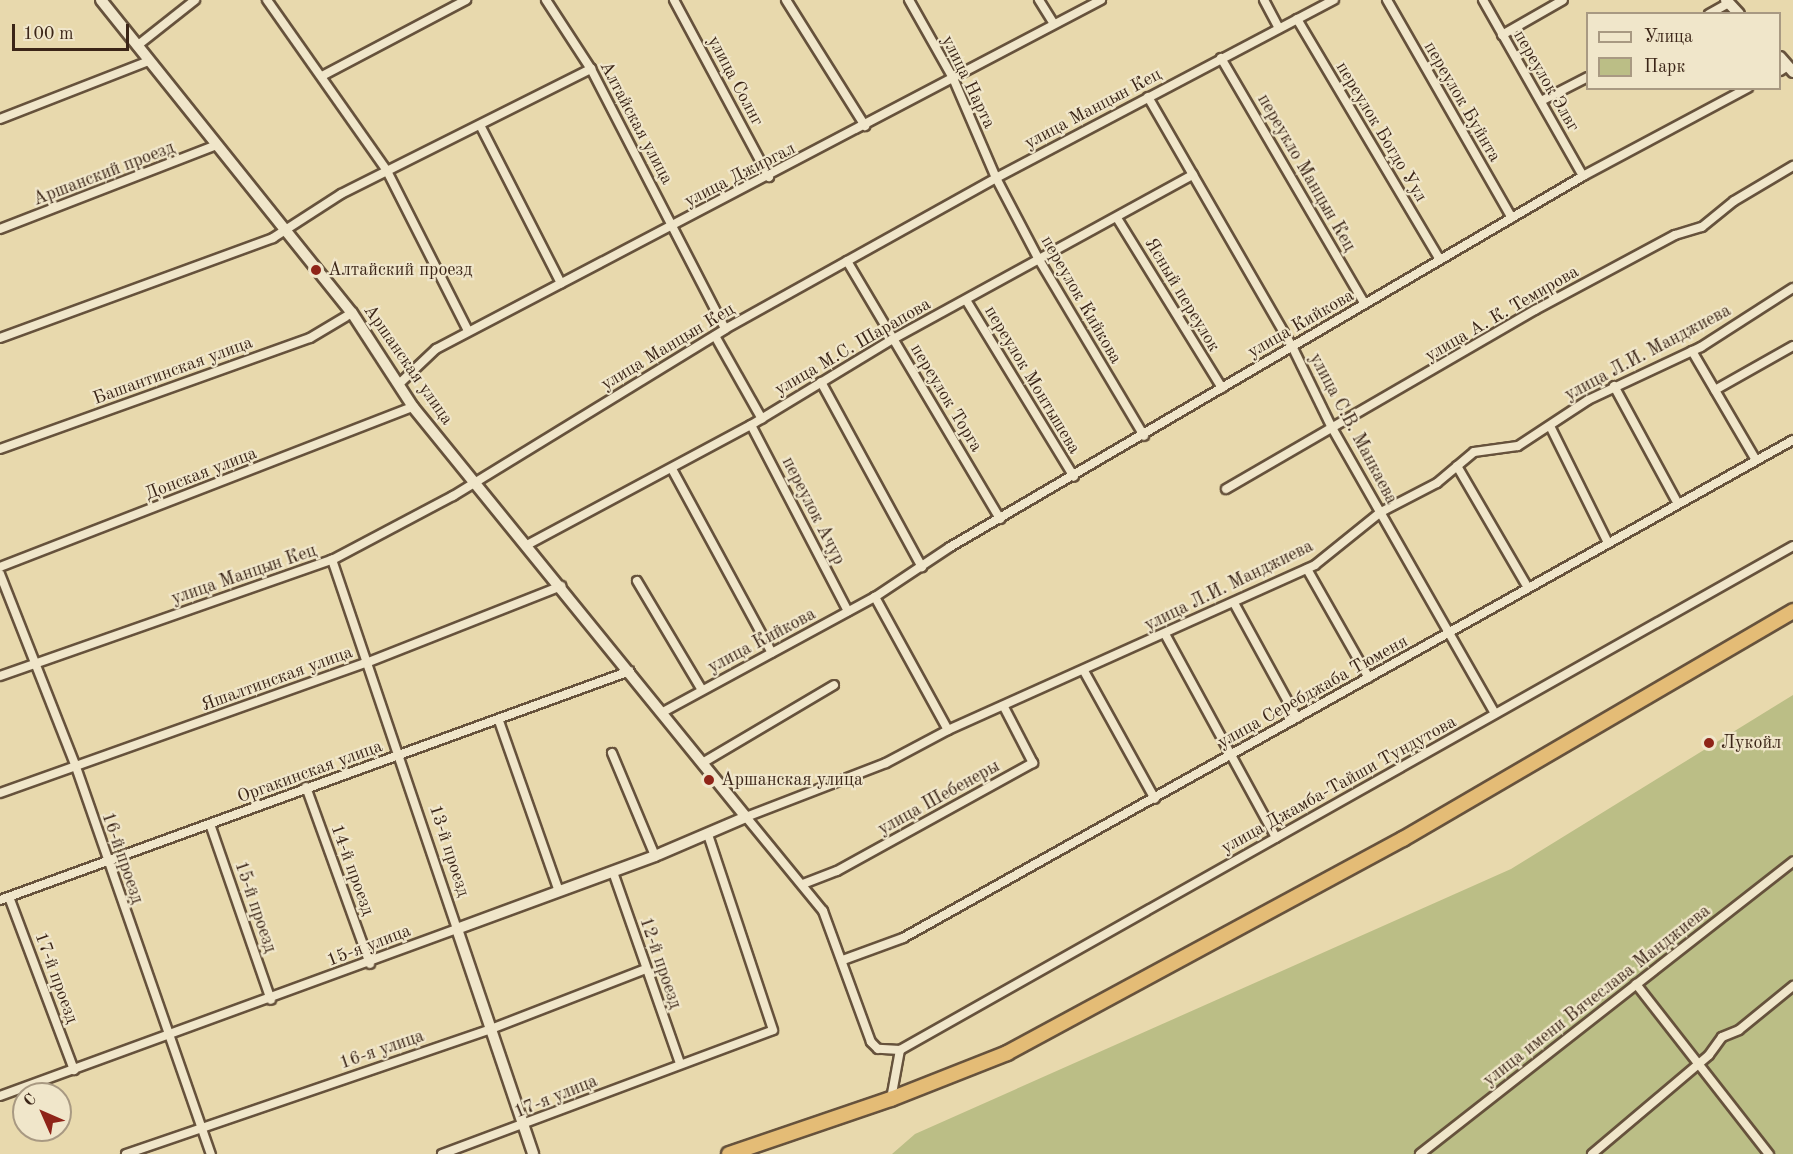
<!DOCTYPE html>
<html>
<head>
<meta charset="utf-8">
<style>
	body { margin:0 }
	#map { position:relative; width:1793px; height:1154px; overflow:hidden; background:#e8d9ad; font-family:"Old Standard TT",serif }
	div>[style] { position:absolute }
	.green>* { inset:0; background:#bbbe86 }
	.roads { filter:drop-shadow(2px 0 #66523c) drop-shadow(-2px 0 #66523c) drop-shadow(0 2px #66523c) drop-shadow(0 -2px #66523c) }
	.street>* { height:8px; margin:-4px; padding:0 4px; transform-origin:4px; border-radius:4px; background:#f0e6ca }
	.secondary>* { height:10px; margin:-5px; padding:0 5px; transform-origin:5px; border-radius:5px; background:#f0e6ca }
	.highway>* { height:14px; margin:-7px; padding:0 7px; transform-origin:7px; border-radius:7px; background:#e4bc76 }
	.dots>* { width:16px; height:16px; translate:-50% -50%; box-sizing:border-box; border:3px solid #f0e6ca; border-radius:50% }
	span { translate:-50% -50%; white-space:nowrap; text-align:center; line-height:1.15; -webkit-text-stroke:4.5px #f0e6ca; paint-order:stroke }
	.street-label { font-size:18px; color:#3b2517 }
	.poi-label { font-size:18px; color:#3b2517 }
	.left { translate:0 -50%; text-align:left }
	.legend { position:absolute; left:1586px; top:12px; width:195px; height:78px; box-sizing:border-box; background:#f0e6ca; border:2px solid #a89982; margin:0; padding:8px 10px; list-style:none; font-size:18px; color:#3b2517 }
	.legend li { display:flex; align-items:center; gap:12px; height:30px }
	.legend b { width:30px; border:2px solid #a89982 }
	.north { position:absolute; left:12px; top:1082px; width:60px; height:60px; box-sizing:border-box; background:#f0e6ca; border:2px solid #a89982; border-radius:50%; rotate:315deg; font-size:16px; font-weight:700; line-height:24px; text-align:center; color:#3b2517 }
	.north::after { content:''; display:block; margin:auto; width:21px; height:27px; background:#8f2418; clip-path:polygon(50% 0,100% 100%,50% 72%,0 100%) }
	.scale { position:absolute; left:12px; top:24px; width:117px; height:27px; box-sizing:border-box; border:3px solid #3b2517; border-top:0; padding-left:8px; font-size:18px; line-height:21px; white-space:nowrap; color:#3b2517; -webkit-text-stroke:4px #f0e6ca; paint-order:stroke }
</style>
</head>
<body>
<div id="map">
	<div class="green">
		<div style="clip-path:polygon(1793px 695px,1793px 1154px,892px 1154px,915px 1134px,1511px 869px)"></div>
	</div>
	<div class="roads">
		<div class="street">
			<div style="left:267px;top:0;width:209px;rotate:54.9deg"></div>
			<div style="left:387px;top:171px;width:179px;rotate:63.1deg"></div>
			<div style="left:546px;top:0;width:82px;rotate:56.9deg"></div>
			<div style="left:591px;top:69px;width:292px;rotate:62.7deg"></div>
			<div style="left:674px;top:0;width:201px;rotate:61.8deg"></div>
			<div style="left:786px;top:0;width:149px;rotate:57.9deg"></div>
			<div style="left:909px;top:0;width:90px;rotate:60.6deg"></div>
			<div style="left:953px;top:78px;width:109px;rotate:66.7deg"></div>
			<div style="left:996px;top:178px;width:90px;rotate:62.3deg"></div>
			<div style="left:1038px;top:258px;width:207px;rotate:59.2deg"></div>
			<div style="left:1039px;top:0;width:28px;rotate:58deg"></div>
			<div style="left:1264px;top:0;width:32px;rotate:62deg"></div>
			<div style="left:1387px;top:0;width:251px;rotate:60.2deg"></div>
			<div style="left:1483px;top:0;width:202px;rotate:60.4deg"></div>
			<div style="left:1709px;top:14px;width:23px;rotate:-29deg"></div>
			<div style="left:1297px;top:19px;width:280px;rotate:59.3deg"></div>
			<div style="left:1502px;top:35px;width:70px;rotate:-29.8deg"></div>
			<div style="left:137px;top:46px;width:74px;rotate:-38.4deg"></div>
			<div style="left:1221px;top:58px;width:285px;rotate:59.7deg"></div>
			<div style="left:1780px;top:71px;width:9px;rotate:-32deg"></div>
			<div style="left:322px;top:76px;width:163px;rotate:-27.8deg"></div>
			<div style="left:1148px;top:97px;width:288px;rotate:60deg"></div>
			<div style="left:1292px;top:346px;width:89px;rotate:64deg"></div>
			<div style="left:1331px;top:426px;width:331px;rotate:60.3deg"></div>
			<div style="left:1541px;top:101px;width:53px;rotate:-27.1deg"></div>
			<div style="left:0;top:119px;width:160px;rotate:-21.3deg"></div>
			<div style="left:480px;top:125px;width:178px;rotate:62.9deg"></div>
			<div style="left:1117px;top:218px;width:200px;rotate:58.3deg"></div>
			<div style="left:0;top:229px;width:233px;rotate:-21.2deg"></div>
			<div style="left:847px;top:261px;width:300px;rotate:59.3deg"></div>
			<div style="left:966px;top:300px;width:207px;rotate:58.6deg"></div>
			<div style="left:715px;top:336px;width:95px;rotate:60.5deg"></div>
			<div style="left:0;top:338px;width:291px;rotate:-20.1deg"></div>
			<div style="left:273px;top:238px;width:81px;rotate:-32.9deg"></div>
			<div style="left:341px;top:194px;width:280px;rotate:-26.6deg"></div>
			<div style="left:1692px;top:351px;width:126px;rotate:59.6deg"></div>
			<div style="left:821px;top:382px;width:211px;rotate:61.4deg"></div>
			<div style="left:399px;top:384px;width:51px;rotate:-43.4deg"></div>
			<div style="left:436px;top:349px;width:751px;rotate:-27.69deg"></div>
			<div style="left:1614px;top:386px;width:134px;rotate:61.5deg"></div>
			<div style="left:1715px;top:390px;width:90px;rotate:-29.4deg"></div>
			<div style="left:751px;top:425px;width:210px;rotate:62.5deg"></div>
			<div style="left:1550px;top:426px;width:131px;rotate:63.6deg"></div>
			<div style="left:0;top:449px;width:329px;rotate:-19.7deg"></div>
			<div style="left:310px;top:338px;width:49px;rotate:-30.8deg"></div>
			<div style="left:1457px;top:466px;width:141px;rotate:59.8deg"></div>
			<div style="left:672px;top:469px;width:209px;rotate:61.5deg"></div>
			<div style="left:1226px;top:489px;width:357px;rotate:-30.1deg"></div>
			<div style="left:1535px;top:310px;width:159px;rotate:-28.2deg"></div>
			<div style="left:1675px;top:235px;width:28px;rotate:-17deg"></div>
			<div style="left:1702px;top:227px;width:41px;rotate:-39.1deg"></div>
			<div style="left:1734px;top:201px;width:69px;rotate:-30.7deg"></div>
			<div style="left:527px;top:545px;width:254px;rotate:-28.2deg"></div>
			<div style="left:751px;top:425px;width:166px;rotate:-31.2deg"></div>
			<div style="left:893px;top:339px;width:342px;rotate:-28.7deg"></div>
			<div style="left:0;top:567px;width:443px;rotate:-21.2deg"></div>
			<div style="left:1307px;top:569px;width:125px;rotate:60.4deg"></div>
			<div style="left:0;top:574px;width:207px;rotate:68.5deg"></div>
			<div style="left:76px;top:767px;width:410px;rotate:70.8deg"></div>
			<div style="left:637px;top:581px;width:127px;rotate:59.2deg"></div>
			<div style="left:1234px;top:603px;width:131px;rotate:61.3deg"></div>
			<div style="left:1165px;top:634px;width:232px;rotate:61.4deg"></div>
			<div style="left:1084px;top:671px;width:146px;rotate:61deg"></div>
			<div style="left:0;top:676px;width:352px;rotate:-19.3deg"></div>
			<div style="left:332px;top:560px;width:137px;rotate:-27.9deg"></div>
			<div style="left:453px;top:496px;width:319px;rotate:-31.5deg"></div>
			<div style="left:725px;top:329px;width:310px;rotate:-29.1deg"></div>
			<div style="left:996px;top:178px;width:382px;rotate:-27.8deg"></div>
			<div style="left:663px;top:712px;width:241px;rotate:-28.5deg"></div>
			<div style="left:499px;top:721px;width:180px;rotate:70.6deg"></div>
			<div style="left:948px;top:730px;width:152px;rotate:-118.8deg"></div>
			<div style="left:875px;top:597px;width:90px;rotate:-33.7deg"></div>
			<div style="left:950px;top:547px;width:734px;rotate:-30.37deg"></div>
			<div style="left:1583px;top:176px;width:187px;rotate:-28.1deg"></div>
			<div style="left:612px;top:753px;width:112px;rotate:67.3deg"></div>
			<div style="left:704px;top:762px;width:151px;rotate:-30.6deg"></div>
			<div style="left:306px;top:787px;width:188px;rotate:70.1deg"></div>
			<div style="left:0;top:793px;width:388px;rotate:-19.6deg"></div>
			<div style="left:366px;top:663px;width:210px;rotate:-21.5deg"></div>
			<div style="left:210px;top:824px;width:186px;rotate:70.9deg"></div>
			<div style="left:613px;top:872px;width:202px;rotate:70.7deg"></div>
			<div style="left:803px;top:884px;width:36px;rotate:-21deg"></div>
			<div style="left:837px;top:871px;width:224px;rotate:-28.9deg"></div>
			<div style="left:1033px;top:763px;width:63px;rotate:-117.4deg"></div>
			<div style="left:9px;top:897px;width:185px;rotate:69.4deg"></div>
			<div style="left:0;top:900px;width:670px;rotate:-19.98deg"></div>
			<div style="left:843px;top:960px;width:64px;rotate:-20.1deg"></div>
			<div style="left:903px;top:938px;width:1020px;rotate:-29.23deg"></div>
			<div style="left:1636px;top:984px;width:216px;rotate:52deg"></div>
			<div style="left:900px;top:1050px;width:1025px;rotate:-29.44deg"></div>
			<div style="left:0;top:1096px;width:487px;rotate:-20.1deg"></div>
			<div style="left:457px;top:929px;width:390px;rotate:-108.7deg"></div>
			<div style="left:891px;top:1099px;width:50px;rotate:-79.6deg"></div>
			<div style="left:900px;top:1050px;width:22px;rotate:-177deg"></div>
			<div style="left:878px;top:1049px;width:10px;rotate:-135deg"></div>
			<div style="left:871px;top:1042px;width:140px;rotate:-110.1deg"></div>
			<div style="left:823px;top:911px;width:122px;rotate:-129.3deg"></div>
			<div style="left:746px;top:817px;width:150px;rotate:-21.1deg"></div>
			<div style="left:886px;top:763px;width:70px;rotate:-28deg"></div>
			<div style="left:948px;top:730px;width:402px;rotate:-24.2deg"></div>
			<div style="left:1315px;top:565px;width:85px;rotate:-38.8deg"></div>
			<div style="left:1381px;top:512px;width:63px;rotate:-27.4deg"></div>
			<div style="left:1437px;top:483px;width:48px;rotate:-40deg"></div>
			<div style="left:1474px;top:452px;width:44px;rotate:-7.8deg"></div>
			<div style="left:1518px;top:446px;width:84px;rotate:-33.3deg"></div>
			<div style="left:1588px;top:400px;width:125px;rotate:-25.1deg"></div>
			<div style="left:1701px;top:347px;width:109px;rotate:-32.7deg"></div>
			<div style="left:126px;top:1154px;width:386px;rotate:-18.9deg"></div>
			<div style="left:491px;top:1029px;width:166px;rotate:-21.2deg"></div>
			<div style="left:442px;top:1154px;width:353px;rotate:-20.5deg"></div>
			<div style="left:773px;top:1030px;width:206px;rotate:-108.4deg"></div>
			<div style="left:1420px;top:1154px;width:474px;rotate:-38.1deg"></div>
			<div style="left:1592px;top:1154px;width:153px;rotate:-40.2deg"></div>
			<div style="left:1709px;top:1055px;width:22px;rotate:-54deg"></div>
			<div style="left:1722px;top:1037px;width:18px;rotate:-22deg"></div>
			<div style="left:1739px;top:1030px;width:70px;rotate:-39.2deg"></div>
		</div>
		<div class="secondary">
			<div style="left:101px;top:0;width:401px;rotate:51.3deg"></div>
			<div style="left:352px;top:313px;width:112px;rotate:57deg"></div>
			<div style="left:413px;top:407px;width:528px;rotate:50.92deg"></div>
			<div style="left:746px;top:817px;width:99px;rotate:156.8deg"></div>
			<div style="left:655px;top:856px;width:211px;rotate:159.8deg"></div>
			<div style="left:457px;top:929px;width:237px;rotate:71.3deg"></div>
			<div style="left:1726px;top:0;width:19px;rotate:47deg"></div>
			<div style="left:1780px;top:57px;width:20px;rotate:49deg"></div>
		</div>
		<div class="highway">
			<div style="left:729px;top:1154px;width:171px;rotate:-18.8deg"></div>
			<div style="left:891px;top:1099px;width:125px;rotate:-21.6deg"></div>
			<div style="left:1007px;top:1053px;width:450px;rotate:-28.4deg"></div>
			<div style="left:1403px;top:839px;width:452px;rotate:-30.3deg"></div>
		</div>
	</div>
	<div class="dots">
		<div style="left:316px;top:270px;background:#8f2418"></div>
		<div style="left:1709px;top:743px;background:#8f2418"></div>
		<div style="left:709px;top:780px;background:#8f2418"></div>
	</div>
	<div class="street-label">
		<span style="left:735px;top:81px;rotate:62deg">улица Солнг</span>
		<span style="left:1546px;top:81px;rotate:60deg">переулок Элвг</span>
		<span style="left:968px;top:82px;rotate:64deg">улица Нарта</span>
		<span style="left:1462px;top:102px;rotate:60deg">переулок Буйнта</span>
		<span style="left:1093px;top:109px;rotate:-28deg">улица Манцын Кец</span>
		<span style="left:636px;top:123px;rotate:62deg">Алтайская улица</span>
		<span style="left:1381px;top:132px;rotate:59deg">переулок Богдо Уул</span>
		<span style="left:1306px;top:173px;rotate:60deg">переукло Манцын Кец</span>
		<span style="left:104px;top:174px;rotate:-21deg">Аршанский проезд</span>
		<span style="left:740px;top:175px;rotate:-27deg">улица Джиргал</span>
		<span style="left:1182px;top:295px;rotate:59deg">Ясный переулок</span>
		<span style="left:1081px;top:300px;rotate:60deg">переулок Кийкова</span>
		<span style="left:1502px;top:314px;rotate:-30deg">улица А. К. Темирова</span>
		<span style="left:1301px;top:324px;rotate:-30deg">улица Кийкова</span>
		<span style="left:668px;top:347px;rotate:-31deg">улица Манцын Кец</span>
		<span style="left:853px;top:347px;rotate:-30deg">улица М.С. Шарапова</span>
		<span style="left:1648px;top:353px;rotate:-28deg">улица Л.И. Манджиева</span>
		<span style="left:408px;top:365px;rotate:55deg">Аршанская улица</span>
		<span style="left:173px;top:371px;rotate:-20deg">Башантинская улица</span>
		<span style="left:1032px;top:380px;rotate:59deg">переулок Монтышева</span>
		<span style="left:946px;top:398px;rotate:59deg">переулок Торга</span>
		<span style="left:1353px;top:429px;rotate:62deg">улица С.В. Манкаева</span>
		<span style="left:201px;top:474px;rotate:-21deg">Донская улица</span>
		<span style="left:813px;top:511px;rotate:63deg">переулок Ачур</span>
		<span style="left:244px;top:575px;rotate:-19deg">улица Манцын Кец</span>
		<span style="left:1229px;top:586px;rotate:-26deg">улица Л.И. Манджиева</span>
		<span style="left:762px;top:641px;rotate:-28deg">улица Кийкова</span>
		<span style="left:277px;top:679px;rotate:-20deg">Яшалтинская улица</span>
		<span style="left:1313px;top:692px;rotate:-29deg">улица Серебджаба Тюменя</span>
		<span style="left:310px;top:772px;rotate:-20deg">Оргакинская улица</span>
		<span style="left:1339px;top:785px;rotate:-29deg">улица Джамба-Тайши Тундутова</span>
		<span style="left:939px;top:798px;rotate:-29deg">улица Шебенеры</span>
		<span style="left:449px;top:851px;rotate:72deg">13-й проезд</span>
		<span style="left:122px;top:858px;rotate:71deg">16-й проезд</span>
		<span style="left:352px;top:870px;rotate:70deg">14-й проезд</span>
		<span style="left:255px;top:907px;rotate:71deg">15-й проезд</span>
		<span style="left:369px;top:946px;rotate:-21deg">15-я улица</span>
		<span style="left:660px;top:963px;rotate:71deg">12-й проезд</span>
		<span style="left:56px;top:978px;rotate:70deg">17-й проезд</span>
		<span style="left:1597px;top:996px;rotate:-38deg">улица имени Вячеслава Манджиева</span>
		<span style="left:382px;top:1050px;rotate:-19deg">16-я улица</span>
		<span style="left:556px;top:1097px;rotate:-22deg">17-я улица</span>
	</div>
	<div class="poi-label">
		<span class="left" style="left:328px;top:270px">Алтайский проезд</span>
		<span class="left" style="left:1721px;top:743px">Лукойл</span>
		<span class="left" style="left:721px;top:780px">Аршанская улица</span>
	</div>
	<ul class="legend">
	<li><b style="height:8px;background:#f0e6ca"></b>Улица</li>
	<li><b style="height:16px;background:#bbbe86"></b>Парк</li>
	</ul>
	<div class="north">С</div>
	<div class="scale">100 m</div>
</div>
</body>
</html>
